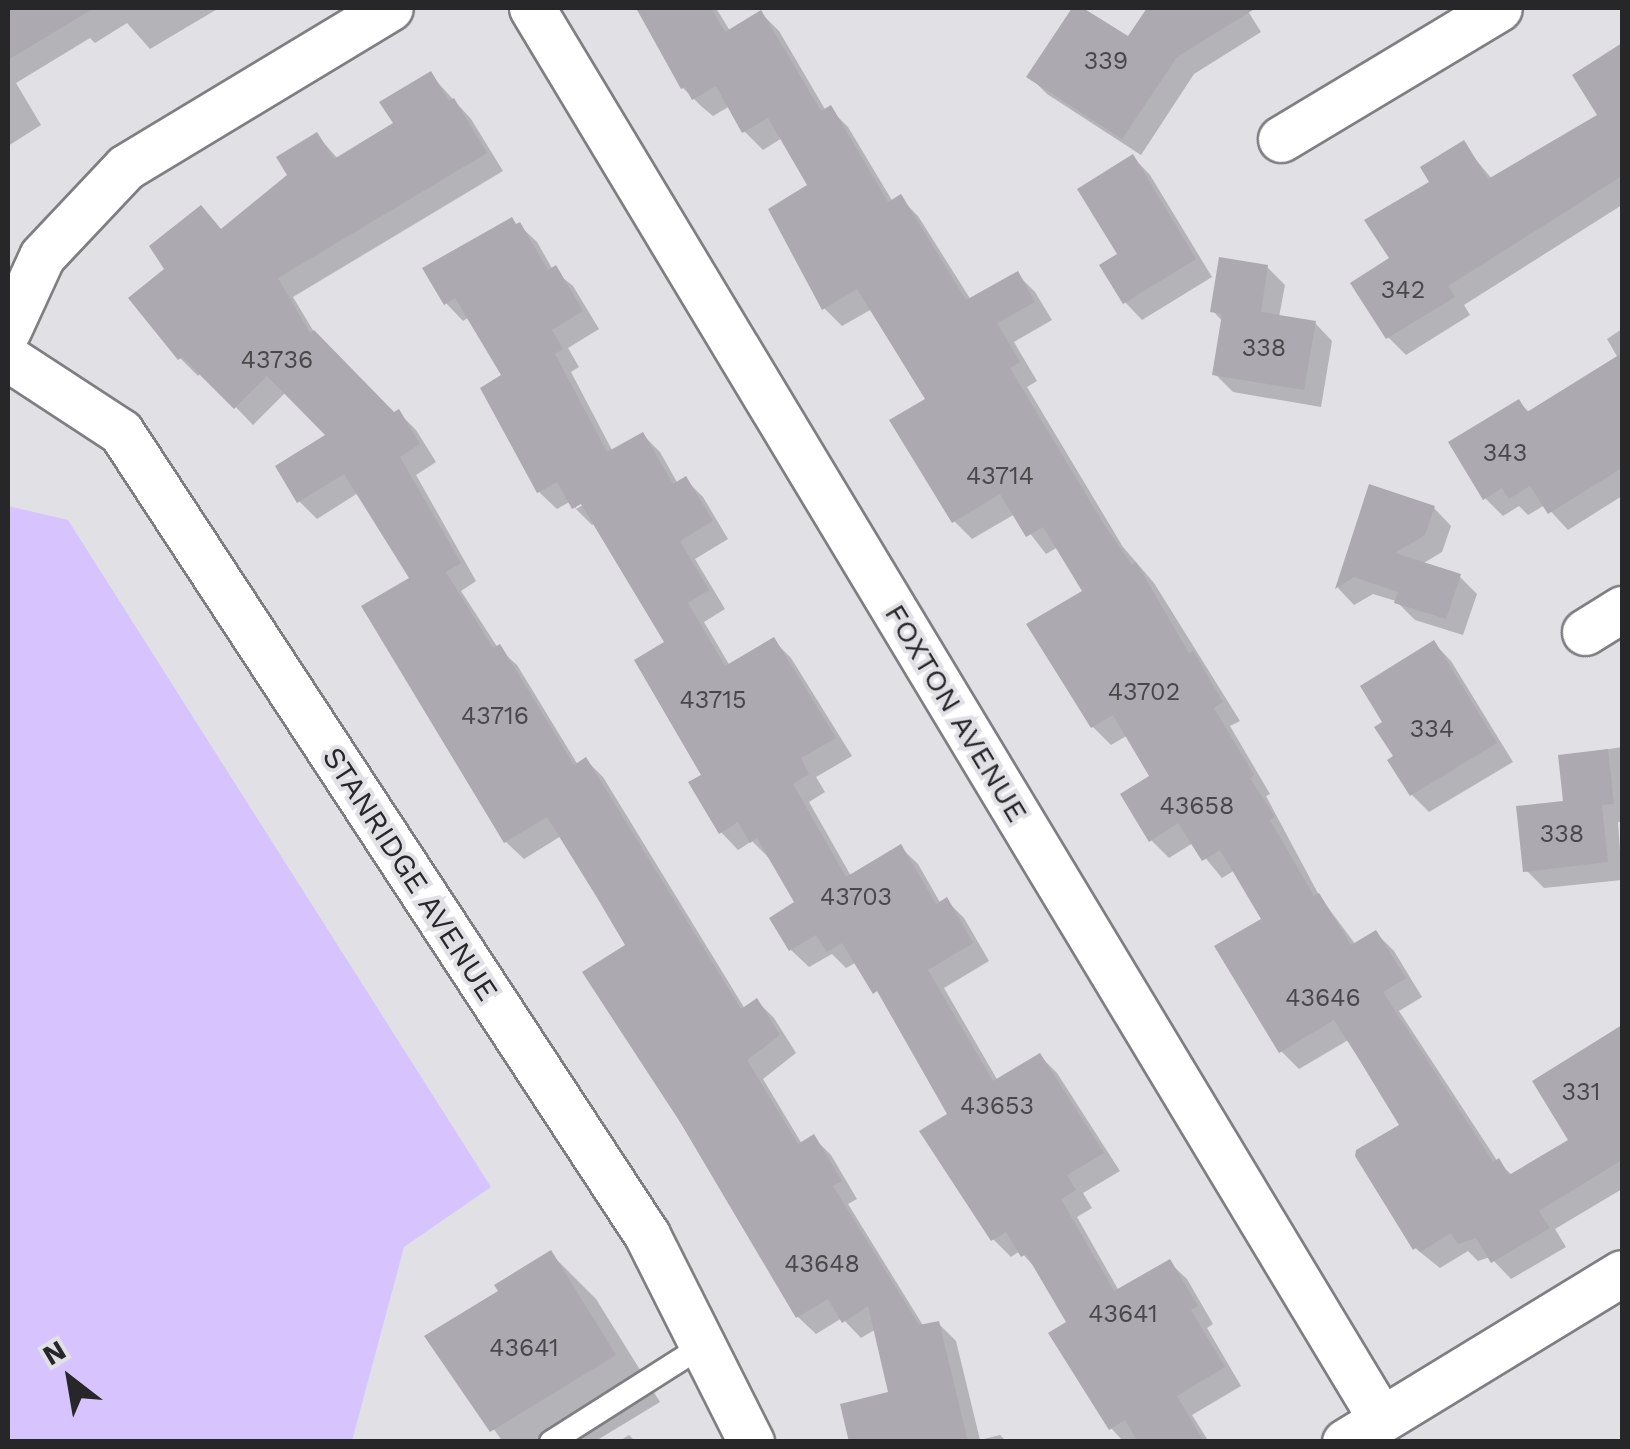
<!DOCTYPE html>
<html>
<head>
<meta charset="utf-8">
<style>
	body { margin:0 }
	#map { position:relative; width:1630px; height:1449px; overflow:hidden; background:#e1e0e5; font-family:"Work Sans",sans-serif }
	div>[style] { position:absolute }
	.green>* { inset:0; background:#d7c4fe }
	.shadow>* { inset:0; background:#0003 }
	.building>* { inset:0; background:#acaab0 }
	.roads { filter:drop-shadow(2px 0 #7f7e83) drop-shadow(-2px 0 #7f7e83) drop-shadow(0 2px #7f7e83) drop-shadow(0 -2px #7f7e83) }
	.service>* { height:22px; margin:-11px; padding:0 11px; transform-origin:11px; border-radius:11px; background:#fff }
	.minor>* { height:45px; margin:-22.5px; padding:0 22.5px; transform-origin:22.5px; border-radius:22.5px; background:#fff }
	span { translate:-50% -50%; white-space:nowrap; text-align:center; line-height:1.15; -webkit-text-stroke:8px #e1e0e5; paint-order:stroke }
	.number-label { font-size:25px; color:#48484b }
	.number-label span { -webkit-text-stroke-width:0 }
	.street-label { font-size:30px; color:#272729 }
	.frame { position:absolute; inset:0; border:10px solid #272729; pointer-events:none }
	.north { position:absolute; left:20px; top:1329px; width:100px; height:100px; -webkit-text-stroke:8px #e1e0e5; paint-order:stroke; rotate:329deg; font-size:28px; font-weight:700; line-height:40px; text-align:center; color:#272729 }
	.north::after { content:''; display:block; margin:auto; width:35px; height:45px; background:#272729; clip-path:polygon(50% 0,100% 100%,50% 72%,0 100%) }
</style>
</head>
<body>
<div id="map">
	<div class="green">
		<div style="clip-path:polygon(8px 506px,68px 520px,491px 1187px,404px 1247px,352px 1441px,8px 1441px)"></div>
	</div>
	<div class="shadow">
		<div style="clip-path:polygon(8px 8px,219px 8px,150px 49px,127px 23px,95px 43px,90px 38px,16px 83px,41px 125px,8px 146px)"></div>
		<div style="clip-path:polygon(640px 8px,716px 8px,730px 31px,761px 13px,779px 31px,826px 111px,830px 109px,848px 127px,893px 202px,900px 198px,918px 216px,971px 300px,1017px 274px,1035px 292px,1052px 320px,1014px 342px,1037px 381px,1027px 387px,1123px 547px,1154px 583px,1240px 721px,1230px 726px,1270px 794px,1266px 796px,1320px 897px,1356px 945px,1376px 933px,1394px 951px,1422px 997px,1399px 1011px,1498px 1162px,1513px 1176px,1572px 1141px,1616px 1032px,1622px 1038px,1622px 1189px,1555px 1229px,1566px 1247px,1511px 1279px,1490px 1257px,1478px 1261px,1468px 1251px,1440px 1268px,1415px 1248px,1402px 1125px,1350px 1039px,1299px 1069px,1281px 1051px,1264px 920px,1235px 870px,1222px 878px,1193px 843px,1169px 858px,1151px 840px,1152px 776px,1128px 735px,1111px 745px,1093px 727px,1030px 624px,1085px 592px,1058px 547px,1046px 554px,1015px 514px,972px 539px,954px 521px,928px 400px,872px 309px,842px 326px,824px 308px,811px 186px,782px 138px,763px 150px,744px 131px,730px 106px,713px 116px,701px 106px,683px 88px)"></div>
		<div style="clip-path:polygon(1075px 8px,1129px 40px,1150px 8px,1246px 8px,1261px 32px,1194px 74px,1141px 155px,1047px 94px,1030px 77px)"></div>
		<div style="clip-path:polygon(1622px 45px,1622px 205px,1464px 305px,1470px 315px,1406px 355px,1388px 337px,1392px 259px,1432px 182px,1463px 144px,1492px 179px,1600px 116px,1575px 75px)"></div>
		<div style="clip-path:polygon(430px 74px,471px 119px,503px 171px,293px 297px,317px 337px,394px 415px,398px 412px,416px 430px,436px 462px,416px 475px,476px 581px,461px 591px,498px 648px,517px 665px,578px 765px,586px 760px,603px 777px,745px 1009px,757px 1001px,774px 1018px,796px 1053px,763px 1079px,802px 1144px,813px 1137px,831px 1155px,857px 1199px,848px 1204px,924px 1327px,938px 1323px,956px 1341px,980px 1440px,1000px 1435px,1007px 1442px,852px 1442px,891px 1393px,876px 1329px,861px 1338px,842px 1318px,816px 1334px,798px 1317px,628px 946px,561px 836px,524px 859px,506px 842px,412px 578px,358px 493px,317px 519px,299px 501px,329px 435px,286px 392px,253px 425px,202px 372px,198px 376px,180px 358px,222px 231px,291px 176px,317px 135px,338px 159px,396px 124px)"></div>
		<div style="clip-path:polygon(1133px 157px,1150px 175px,1212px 277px,1142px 320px,1125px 302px,1120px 255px)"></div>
		<div style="clip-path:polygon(519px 225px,537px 242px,553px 270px,573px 286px,599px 329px,568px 348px,579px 367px,571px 372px,613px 452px,643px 435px,660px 452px,678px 484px,686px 480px,703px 497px,728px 539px,695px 559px,725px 609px,704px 622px,730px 666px,773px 640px,791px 658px,852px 756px,816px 777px,825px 792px,809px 802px,851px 876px,900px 847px,918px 864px,941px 904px,946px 900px,964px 918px,989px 961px,944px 988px,998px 1081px,1040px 1056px,1057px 1073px,1120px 1171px,1083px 1193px,1092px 1208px,1077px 1217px,1119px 1291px,1169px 1262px,1187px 1279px,1213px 1324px,1207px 1328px,1241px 1386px,1192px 1415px,1209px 1442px,1124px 1442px,1111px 1428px,1070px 1322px,1039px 1272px,1020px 1251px,1011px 1257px,993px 1239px,950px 1115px,888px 1005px,857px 962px,846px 968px,832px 954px,809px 967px,791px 950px,797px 903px,770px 859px,752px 841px,738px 850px,721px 832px,668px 643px,595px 523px,592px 525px,576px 509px,593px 499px,576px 504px,576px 509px,571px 501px,557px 509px,539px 492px,519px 458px,505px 376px,469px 317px,463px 321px,446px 303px)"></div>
		<div style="clip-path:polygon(1267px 267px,1285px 285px,1279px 317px,1315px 323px,1332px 341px,1321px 407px,1233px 392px,1215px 374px,1223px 322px,1213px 311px)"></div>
		<div style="clip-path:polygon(1622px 329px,1622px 496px,1568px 530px,1545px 505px,1528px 515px,1519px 506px,1503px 516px,1485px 498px,1519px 402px,1530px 413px,1618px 358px,1607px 339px)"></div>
		<div style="clip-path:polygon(1371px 487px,1434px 508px,1451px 526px,1442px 552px,1422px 564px,1459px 576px,1477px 594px,1463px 635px,1415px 620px,1396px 601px,1373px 594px,1354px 605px,1338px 588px)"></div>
		<div style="clip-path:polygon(1434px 643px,1451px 661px,1513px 762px,1429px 812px,1412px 795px,1385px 723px)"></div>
		<div style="clip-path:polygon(1622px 747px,1622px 822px,1618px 822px,1622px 880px,1544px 888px,1526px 870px,1566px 803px,1561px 757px)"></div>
		<div style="clip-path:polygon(551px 1254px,596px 1299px,660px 1402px,594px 1442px,503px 1442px,428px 1337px,501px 1292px)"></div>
		<div style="clip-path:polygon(629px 1435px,636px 1442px,618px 1442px)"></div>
	</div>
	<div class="building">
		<div style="clip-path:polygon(8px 8px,94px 8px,8px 60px)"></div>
		<div style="clip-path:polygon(636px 8px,711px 8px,725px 32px,761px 10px,821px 111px,831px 105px,888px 202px,901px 194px,966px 300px,1018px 271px,1035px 302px,997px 323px,1020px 362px,1010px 368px,1105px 526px,1132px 565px,1136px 562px,1189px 653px,1193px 651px,1223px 702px,1214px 708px,1254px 775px,1250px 778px,1275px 817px,1270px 820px,1314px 896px,1319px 893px,1351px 945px,1376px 930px,1406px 978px,1383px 992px,1493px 1162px,1499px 1158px,1509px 1175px,1568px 1140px,1532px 1081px,1622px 1025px,1622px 1160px,1539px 1211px,1550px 1228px,1491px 1263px,1476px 1238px,1458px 1244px,1451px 1233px,1420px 1252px,1417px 1247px,1413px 1250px,1355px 1156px,1356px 1150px,1399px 1125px,1357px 1056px,1334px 1020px,1279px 1053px,1214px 946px,1261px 919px,1220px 850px,1202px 861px,1178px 823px,1149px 842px,1120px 794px,1149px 776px,1113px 715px,1091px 728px,1026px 624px,1082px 591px,1043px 527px,1026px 537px,1000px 494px,952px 523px,889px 420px,925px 399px,857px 289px,822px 310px,768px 209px,807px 185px,768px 118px,742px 133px,716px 86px,692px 100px,685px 87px,681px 89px)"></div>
		<div style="clip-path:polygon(1072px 8px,1083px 8px,1128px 36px,1147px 8px,1256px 8px,1177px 57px,1122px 139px,1026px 77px)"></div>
		<div style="clip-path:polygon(1622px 43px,1622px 176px,1448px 286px,1455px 297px,1386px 339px,1350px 283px,1389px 258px,1364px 220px,1429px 182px,1420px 167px,1464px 140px,1488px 179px,1597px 115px,1572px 75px)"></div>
		<div style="clip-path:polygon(431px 71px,449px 101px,454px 98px,487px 153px,278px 278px,310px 333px,314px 330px,394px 412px,399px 409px,420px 444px,400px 457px,461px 563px,446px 572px,493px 648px,500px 644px,574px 765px,586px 757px,741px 1009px,757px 998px,780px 1035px,747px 1060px,798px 1144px,814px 1134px,842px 1181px,833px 1186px,919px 1325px,939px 1321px,968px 1442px,849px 1442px,840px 1404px,888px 1392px,868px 1306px,842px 1323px,828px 1299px,796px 1318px,680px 1122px,582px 972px,625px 945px,596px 896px,547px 817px,504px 843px,361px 606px,409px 578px,344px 474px,297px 503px,275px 466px,325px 435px,267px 376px,234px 409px,182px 357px,178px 360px,128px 298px,164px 269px,149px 246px,201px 205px,221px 229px,287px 175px,276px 157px,317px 132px,334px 159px,393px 123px,379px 102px)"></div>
		<div style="clip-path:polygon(1133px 154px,1196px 259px,1123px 304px,1099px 265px,1117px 254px,1077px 189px)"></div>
		<div style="clip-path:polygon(512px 217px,516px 224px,520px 222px,548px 270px,556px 265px,583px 311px,552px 330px,563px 349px,555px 354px,607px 452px,643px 432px,673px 484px,686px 476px,713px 521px,680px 541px,709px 590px,688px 603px,725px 666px,774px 637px,836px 738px,801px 758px,809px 774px,793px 784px,846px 877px,901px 844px,936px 904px,947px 897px,973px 943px,928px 970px,993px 1081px,1040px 1053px,1104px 1153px,1067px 1175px,1076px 1190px,1061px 1199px,1114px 1291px,1170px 1259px,1198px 1306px,1191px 1310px,1225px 1367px,1177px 1396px,1204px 1442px,1138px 1442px,1125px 1420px,1109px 1430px,1048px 1333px,1066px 1322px,1026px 1254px,1021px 1257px,1006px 1232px,991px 1241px,919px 1131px,947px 1114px,877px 991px,873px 994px,842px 943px,827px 952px,816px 935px,789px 951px,769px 918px,794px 902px,757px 838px,750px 843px,738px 822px,719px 834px,688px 782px,701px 775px,634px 660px,664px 642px,581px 504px,572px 509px,557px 482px,537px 493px,480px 388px,501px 375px,455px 298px,444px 305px,422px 268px)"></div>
		<div style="clip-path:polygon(1219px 257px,1268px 265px,1261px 312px,1316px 321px,1304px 390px,1212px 375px,1222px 314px,1210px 312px)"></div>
		<div style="clip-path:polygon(1622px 353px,1622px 468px,1548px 514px,1530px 486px,1509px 499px,1502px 488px,1483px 500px,1448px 442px,1519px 399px,1527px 412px)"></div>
		<div style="clip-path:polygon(1369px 484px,1435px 506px,1425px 535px,1395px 553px,1461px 574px,1446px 619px,1394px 603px,1398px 592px,1354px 577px,1335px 589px)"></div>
		<div style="clip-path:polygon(1434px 640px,1497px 743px,1410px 796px,1387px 760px,1393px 756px,1374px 727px,1382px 722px,1360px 686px)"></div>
		<div style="clip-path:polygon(1608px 749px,1614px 804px,1602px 805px,1608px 862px,1523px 872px,1516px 806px,1563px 801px,1558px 755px)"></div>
		<div style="clip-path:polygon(551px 1250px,616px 1355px,490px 1432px,424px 1336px,498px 1291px,494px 1285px)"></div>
	</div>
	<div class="roads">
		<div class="service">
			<div style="left:551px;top:1442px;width:179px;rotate:-32.4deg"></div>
		</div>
		<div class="minor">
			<div style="left:532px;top:8px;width:1647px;rotate:58.96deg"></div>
			<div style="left:1281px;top:139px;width:254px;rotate:-31deg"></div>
			<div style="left:8px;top:330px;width:81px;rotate:-65.3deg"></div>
			<div style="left:42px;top:256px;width:122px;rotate:-46.7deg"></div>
			<div style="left:126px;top:167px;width:308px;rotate:-31.1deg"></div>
			<div style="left:8px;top:358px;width:135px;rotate:33.2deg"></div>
			<div style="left:121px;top:432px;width:960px;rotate:56.77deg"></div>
			<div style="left:647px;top:1235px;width:232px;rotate:63.3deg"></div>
			<div style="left:1585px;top:632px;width:44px;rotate:-31.9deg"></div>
			<div style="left:1345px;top:1442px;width:324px;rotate:-31.4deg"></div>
		</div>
	</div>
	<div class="number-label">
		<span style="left:1106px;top:61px">339</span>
		<span style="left:1403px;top:290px">342</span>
		<span style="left:1264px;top:348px">338</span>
		<span style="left:277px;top:360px">43736</span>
		<span style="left:1505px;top:453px">343</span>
		<span style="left:1000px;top:476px">43714</span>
		<span style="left:1144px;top:692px">43702</span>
		<span style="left:713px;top:700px">43715</span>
		<span style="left:495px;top:716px">43716</span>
		<span style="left:1432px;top:729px">334</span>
		<span style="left:1197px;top:806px">43658</span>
		<span style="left:1562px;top:834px">338</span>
		<span style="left:856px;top:897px">43703</span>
		<span style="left:1323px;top:998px">43646</span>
		<span style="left:1581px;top:1092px">331</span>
		<span style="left:997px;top:1106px">43653</span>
		<span style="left:822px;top:1264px">43648</span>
		<span style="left:1123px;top:1314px">43641</span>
		<span style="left:524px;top:1348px">43641</span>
	</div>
	<div class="street-label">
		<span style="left:956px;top:713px;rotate:59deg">FOXTON AVENUE</span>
		<span style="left:410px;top:874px;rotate:57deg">STANRIDGE AVENUE</span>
	</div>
	<div class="frame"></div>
	<div class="north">N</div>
</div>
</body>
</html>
